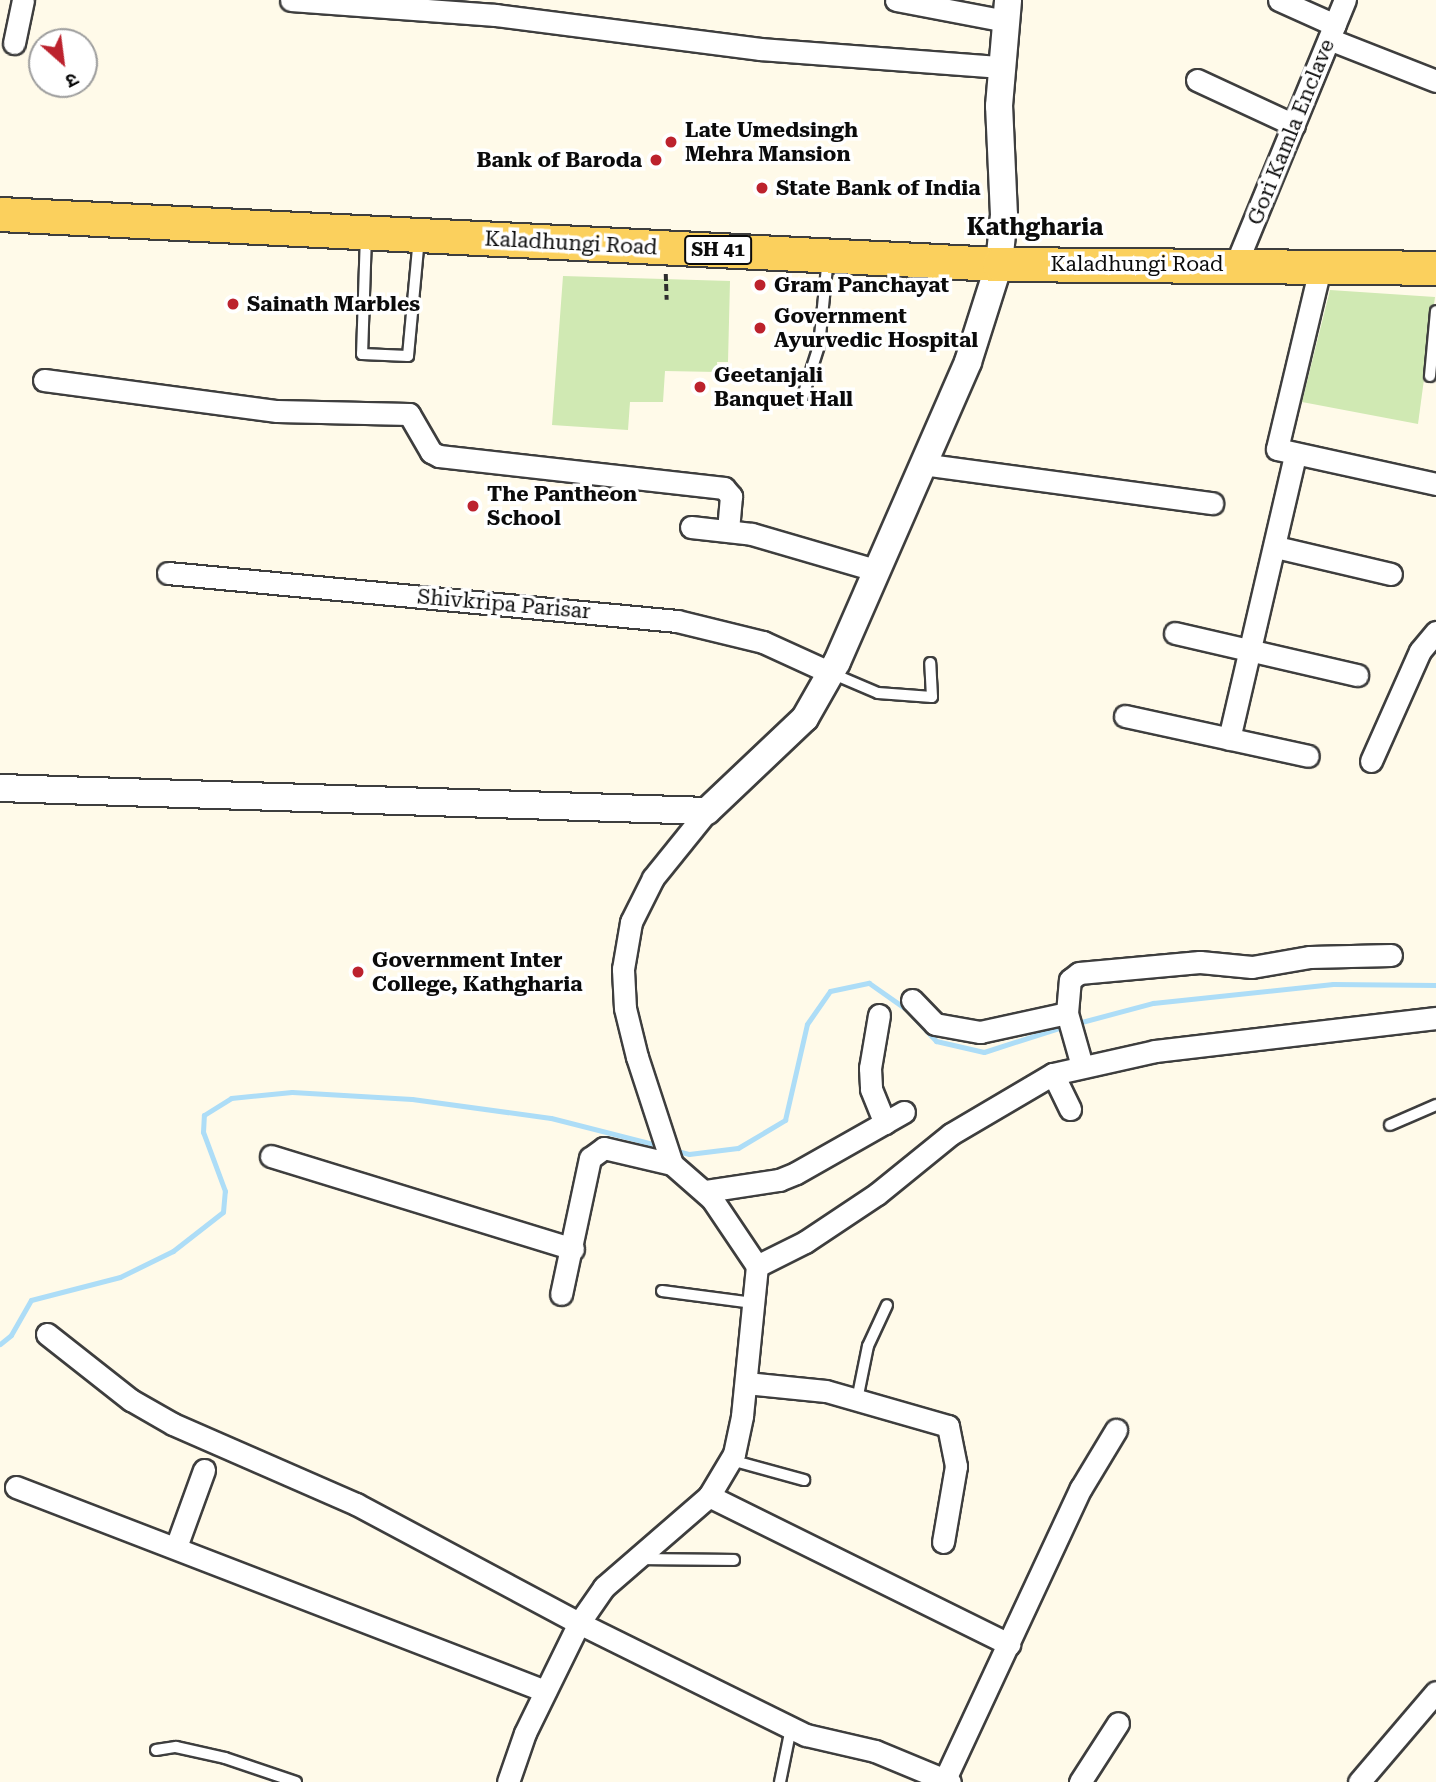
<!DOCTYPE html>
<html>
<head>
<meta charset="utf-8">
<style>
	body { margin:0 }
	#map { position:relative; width:1436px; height:1782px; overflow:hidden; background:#fffae9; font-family:"Roboto Serif","Noto Sans Devanagari",serif }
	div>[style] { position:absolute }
	.green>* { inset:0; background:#d0e9b3 }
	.stream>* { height:5px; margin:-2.5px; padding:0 2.5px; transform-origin:2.5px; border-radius:2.5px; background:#adddf7 }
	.path>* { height:3.5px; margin-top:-1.75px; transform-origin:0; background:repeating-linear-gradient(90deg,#2d2d2d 0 7px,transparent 0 10.5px) }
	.roads { filter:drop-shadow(2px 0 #3e3e3e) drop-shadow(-2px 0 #3e3e3e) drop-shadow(0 2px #3e3e3e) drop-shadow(0 -2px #3e3e3e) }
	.service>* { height:10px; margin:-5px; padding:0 5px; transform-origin:5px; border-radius:5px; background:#fff }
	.minor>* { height:21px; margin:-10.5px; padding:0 10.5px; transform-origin:10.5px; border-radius:10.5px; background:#fff }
	.tertiary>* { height:26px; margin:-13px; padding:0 13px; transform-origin:13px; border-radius:13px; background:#fff }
	.primary>* { height:33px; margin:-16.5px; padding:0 16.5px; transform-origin:16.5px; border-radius:16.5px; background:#fbd05d }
	.dots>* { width:19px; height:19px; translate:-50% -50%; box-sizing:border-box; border:4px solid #fff; border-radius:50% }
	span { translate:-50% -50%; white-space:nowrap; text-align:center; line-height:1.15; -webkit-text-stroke:7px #fff; paint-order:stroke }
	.shield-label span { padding:2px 5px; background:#fff; border:2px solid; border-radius:5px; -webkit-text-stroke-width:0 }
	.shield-label { font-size:19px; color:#0b0b0b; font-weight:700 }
	.poi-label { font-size:21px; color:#0b0b0b; font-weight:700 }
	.left { translate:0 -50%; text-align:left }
	.right { translate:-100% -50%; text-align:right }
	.street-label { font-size:21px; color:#0b0b0b }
	.quarter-label { font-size:24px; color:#0b0b0b; font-weight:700 }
	.north { position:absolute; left:28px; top:28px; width:70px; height:70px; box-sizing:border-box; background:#fff; border:2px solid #9d9d9d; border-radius:50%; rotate:152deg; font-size:19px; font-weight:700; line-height:28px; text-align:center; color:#0b0b0b }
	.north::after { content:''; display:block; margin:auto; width:24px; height:32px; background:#bc222d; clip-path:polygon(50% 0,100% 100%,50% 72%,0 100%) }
</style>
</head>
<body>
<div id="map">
	<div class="green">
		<div style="clip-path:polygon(563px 276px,730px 281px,728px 362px,717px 362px,718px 372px,665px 371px,663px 402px,630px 402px,628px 430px,552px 425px)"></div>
		<div style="clip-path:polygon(1330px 290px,1435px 297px,1418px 424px,1302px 402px)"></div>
	</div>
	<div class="stream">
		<div style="left:1074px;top:1024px;width:82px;rotate:-14.9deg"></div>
		<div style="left:1153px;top:1003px;width:181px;rotate:-6deg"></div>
		<div style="left:1333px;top:984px;width:103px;rotate:0.6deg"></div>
		<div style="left:673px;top:1150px;width:16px;rotate:14deg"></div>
		<div style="left:689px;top:1154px;width:49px;rotate:-7deg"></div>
		<div style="left:738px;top:1148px;width:55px;rotate:-30.8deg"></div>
		<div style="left:785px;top:1120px;width:98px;rotate:-77.1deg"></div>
		<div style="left:807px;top:1024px;width:40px;rotate:-55.1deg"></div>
		<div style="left:830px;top:991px;width:40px;rotate:-12deg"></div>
		<div style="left:869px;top:983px;width:45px;rotate:35.1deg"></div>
		<div style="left:906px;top:1009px;width:44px;rotate:46.8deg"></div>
		<div style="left:936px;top:1041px;width:49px;rotate:12.9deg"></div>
		<div style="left:984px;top:1052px;width:85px;rotate:-17.8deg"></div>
		<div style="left:0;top:1344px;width:14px;rotate:-39deg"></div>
		<div style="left:11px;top:1335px;width:40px;rotate:-60.3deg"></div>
		<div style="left:31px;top:1300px;width:92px;rotate:-14.5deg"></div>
		<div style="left:120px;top:1277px;width:59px;rotate:-26.1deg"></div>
		<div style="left:173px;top:1251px;width:63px;rotate:-38deg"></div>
		<div style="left:223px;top:1212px;width:21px;rotate:-85deg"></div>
		<div style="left:225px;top:1191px;width:63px;rotate:-110.4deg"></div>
		<div style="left:203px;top:1132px;width:17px;rotate:-87deg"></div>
		<div style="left:204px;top:1115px;width:32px;rotate:-32deg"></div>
		<div style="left:231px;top:1098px;width:61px;rotate:-5.6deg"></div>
		<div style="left:292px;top:1092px;width:120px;rotate:3.3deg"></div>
		<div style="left:412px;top:1099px;width:140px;rotate:7.8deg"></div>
		<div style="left:551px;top:1118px;width:114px;rotate:14.3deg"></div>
	</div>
	<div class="path">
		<div style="left:666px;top:274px;width:26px;rotate:88deg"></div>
	</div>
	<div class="roads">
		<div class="service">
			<div style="left:366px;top:235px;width:119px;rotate:91.9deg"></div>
			<div style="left:362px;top:354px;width:46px;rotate:2.5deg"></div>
			<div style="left:408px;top:356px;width:120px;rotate:-84.7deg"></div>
			<div style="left:1430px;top:376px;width:65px;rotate:-84.7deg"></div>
			<div style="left:801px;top:402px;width:59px;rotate:-72.2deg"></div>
			<div style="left:819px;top:346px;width:88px;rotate:-84.2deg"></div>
			<div style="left:831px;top:673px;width:51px;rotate:23.1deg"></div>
			<div style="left:878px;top:693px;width:54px;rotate:4.2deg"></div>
			<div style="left:932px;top:697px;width:34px;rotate:-93deg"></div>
			<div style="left:1390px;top:1125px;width:50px;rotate:-23.5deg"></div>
			<div style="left:662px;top:1291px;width:92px;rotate:7.5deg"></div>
			<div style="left:857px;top:1400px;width:55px;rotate:-78.5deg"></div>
			<div style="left:868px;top:1346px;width:45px;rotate:-65.1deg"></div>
			<div style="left:731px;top:1460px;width:76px;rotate:15.3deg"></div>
			<div style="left:640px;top:1559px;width:94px;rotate:0.6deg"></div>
			<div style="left:156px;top:1750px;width:20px;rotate:-9deg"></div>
			<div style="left:176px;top:1747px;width:50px;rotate:12.7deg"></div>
			<div style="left:225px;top:1758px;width:75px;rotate:18.7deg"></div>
			<div style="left:780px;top:1782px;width:55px;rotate:-78.5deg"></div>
		</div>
		<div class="minor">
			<div style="left:291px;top:0;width:205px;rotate:4.2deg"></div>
			<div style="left:495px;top:15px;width:267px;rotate:7.3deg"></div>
			<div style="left:760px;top:49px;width:242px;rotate:4.3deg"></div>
			<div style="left:896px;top:0;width:112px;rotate:10.8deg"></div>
			<div style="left:1279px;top:0;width:61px;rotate:24.1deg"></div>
			<div style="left:1329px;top:39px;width:115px;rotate:21.4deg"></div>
			<div style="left:14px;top:43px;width:44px;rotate:-78.2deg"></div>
			<div style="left:1197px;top:80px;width:107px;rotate:24.9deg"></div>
			<div style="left:1236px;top:264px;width:286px;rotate:-67.6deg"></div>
			<div style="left:1321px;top:264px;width:190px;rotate:103.4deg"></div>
			<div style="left:1277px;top:449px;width:163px;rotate:12.4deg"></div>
			<div style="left:44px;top:380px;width:235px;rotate:7.6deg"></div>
			<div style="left:277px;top:411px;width:132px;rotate:1.3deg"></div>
			<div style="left:409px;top:414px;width:44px;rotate:59.9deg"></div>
			<div style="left:431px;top:452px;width:9px;rotate:27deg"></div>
			<div style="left:439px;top:456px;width:287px;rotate:6.4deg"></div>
			<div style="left:724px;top:488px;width:11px;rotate:49deg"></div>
			<div style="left:731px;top:496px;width:34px;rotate:95deg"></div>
			<div style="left:922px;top:464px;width:293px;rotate:7.7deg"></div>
			<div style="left:691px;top:527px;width:61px;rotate:6.5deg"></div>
			<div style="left:752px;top:534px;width:128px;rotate:16.3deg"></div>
			<div style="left:1276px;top:547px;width:118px;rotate:13.2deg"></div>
			<div style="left:168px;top:573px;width:511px;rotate:5.39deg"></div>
			<div style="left:677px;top:621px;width:89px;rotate:13.7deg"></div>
			<div style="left:763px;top:642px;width:75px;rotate:24.5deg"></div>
			<div style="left:1175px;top:633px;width:187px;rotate:13deg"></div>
			<div style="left:1125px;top:716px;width:187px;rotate:12.3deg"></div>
			<div style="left:1229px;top:739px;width:291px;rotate:-76.9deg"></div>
			<div style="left:1371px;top:761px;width:120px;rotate:-66deg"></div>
			<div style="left:1420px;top:651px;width:25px;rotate:-50deg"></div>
			<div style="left:912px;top:1000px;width:33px;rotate:46deg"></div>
			<div style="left:935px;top:1024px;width:46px;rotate:10.1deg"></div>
			<div style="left:980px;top:1032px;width:89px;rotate:-12.3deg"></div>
			<div style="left:1067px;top:1013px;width:55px;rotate:74.2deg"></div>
			<div style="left:1067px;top:1013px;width:33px;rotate:-85deg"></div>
			<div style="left:1070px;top:980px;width:11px;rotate:-38deg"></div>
			<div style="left:1079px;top:973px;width:121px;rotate:-5.2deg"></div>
			<div style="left:1200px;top:962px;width:52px;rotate:5.5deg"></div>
			<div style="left:1252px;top:967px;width:59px;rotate:-9.8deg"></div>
			<div style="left:1310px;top:957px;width:81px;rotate:-1.4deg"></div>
			<div style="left:879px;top:1015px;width:54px;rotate:99.6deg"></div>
			<div style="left:870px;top:1068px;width:21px;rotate:87deg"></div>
			<div style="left:871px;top:1089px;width:37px;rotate:68deg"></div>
			<div style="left:1053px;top:1074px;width:39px;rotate:64deg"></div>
			<div style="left:271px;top:1156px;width:316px;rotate:17.1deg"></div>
			<div style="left:672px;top:1164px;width:113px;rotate:-108.1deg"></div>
			<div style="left:637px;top:1057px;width:50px;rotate:-103.8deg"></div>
			<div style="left:625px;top:1008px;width:39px;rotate:-93deg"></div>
			<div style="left:623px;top:969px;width:48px;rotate:-80.3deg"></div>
			<div style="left:631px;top:922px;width:49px;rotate:-63.4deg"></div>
			<div style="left:653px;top:878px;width:86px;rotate:-51.1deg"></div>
			<div style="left:706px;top:1191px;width:74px;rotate:-8.6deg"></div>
			<div style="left:779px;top:1180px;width:18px;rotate:-22deg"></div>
			<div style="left:796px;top:1173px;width:124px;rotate:-29.5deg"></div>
			<div style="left:757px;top:1266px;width:54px;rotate:-26.6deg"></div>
			<div style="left:805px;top:1242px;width:87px;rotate:-33.7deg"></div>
			<div style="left:877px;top:1194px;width:95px;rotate:-39deg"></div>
			<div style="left:951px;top:1134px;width:118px;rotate:-30.5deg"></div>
			<div style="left:1053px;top:1074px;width:105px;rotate:-12.7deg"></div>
			<div style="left:1155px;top:1051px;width:283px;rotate:-6.7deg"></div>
			<div style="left:47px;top:1334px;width:107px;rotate:38.2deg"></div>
			<div style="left:131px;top:1400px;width:48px;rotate:29.7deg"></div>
			<div style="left:173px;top:1424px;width:200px;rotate:23.6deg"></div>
			<div style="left:356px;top:1504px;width:253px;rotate:28.1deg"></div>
			<div style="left:579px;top:1623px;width:253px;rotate:26.3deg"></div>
			<div style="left:806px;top:1735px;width:71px;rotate:13.1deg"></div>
			<div style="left:875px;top:1751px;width:81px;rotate:22.5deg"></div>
			<div style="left:746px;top:1383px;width:80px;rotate:5.7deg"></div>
			<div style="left:826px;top:1391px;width:127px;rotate:16deg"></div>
			<div style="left:948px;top:1426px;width:41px;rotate:78.7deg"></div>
			<div style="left:956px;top:1466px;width:77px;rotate:99.7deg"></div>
			<div style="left:16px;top:1487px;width:567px;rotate:21.09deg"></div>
			<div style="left:709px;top:1496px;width:335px;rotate:26.3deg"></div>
			<div style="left:176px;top:1547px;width:82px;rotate:-70deg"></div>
			<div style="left:945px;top:1779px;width:321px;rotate:-65deg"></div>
			<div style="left:1081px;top:1488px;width:68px;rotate:-58.9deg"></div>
			<div style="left:508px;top:1782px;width:52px;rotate:-70.9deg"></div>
			<div style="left:525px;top:1733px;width:123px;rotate:-63.9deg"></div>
			<div style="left:579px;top:1623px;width:44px;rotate:-55.2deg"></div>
			<div style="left:604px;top:1587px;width:139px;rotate:-40.9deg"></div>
			<div style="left:709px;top:1496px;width:49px;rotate:-59.2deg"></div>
			<div style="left:734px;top:1454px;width:39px;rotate:-78deg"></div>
			<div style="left:742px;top:1416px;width:151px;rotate:-84.3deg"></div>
			<div style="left:757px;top:1266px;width:81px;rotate:-123.9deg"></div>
			<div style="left:712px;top:1199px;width:53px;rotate:-138.8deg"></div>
			<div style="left:672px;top:1164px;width:70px;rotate:-166.8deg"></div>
			<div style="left:604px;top:1148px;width:17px;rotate:144deg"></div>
			<div style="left:590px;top:1158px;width:139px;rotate:102deg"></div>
			<div style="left:1080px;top:1782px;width:70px;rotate:-57.2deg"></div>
			<div style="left:1359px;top:1782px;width:118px;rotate:-49.5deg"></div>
		</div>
		<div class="tertiary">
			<div style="left:0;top:788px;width:707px;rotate:1.86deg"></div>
			<div style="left:707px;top:811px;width:135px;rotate:-43.5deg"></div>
			<div style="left:805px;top:718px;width:64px;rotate:-60.3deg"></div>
			<div style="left:837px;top:662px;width:327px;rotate:-66.4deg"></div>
			<div style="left:968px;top:362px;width:103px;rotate:-72.4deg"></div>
			<div style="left:999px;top:264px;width:49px;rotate:-84.2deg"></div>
			<div style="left:1004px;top:215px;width:109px;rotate:-92.6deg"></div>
			<div style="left:999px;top:106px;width:106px;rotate:-85.1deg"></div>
		</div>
		<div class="primary">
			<div style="left:0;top:214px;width:1000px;rotate:2.87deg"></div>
			<div style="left:999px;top:264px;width:437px;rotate:0.5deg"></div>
		</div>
	</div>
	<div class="dots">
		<div style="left:671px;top:142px;background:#bc222d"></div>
		<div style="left:656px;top:160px;background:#bc222d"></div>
		<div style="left:762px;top:188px;background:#bc222d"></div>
		<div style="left:760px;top:285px;background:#bc222d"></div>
		<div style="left:233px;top:304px;background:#bc222d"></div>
		<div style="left:760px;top:328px;background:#bc222d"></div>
		<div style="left:700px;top:387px;background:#bc222d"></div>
		<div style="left:473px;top:506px;background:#bc222d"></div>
		<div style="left:358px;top:972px;background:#bc222d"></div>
	</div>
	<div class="shield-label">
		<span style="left:718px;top:250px">SH 41</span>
	</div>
	<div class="poi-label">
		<span class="left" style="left:685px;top:142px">Late Umedsingh<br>Mehra Mansion</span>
		<span class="right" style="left:642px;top:160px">Bank of Baroda</span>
		<span class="left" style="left:776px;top:188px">State Bank of India</span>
		<span class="left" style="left:774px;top:285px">Gram Panchayat</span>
		<span class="left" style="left:247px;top:304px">Sainath Marbles</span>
		<span class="left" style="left:774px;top:328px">Government<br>Ayurvedic Hospital</span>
		<span class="left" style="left:714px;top:387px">Geetanjali<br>Banquet Hall</span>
		<span class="left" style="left:487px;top:506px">The Pantheon<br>School</span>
		<span class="left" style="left:372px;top:972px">Government Inter<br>College, Kathgharia</span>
	</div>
	<div class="street-label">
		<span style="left:1291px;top:132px;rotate:-68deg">Gori Kamla Enclave</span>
		<span style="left:571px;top:243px;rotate:3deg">Kaladhungi Road</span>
		<span style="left:1137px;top:264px">Kaladhungi Road</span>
		<span style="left:504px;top:604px;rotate:5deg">Shivkripa Parisar</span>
	</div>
	<div class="quarter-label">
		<span style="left:1035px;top:228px">Kathgharia</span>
	</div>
	<div class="north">उ</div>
</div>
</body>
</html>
